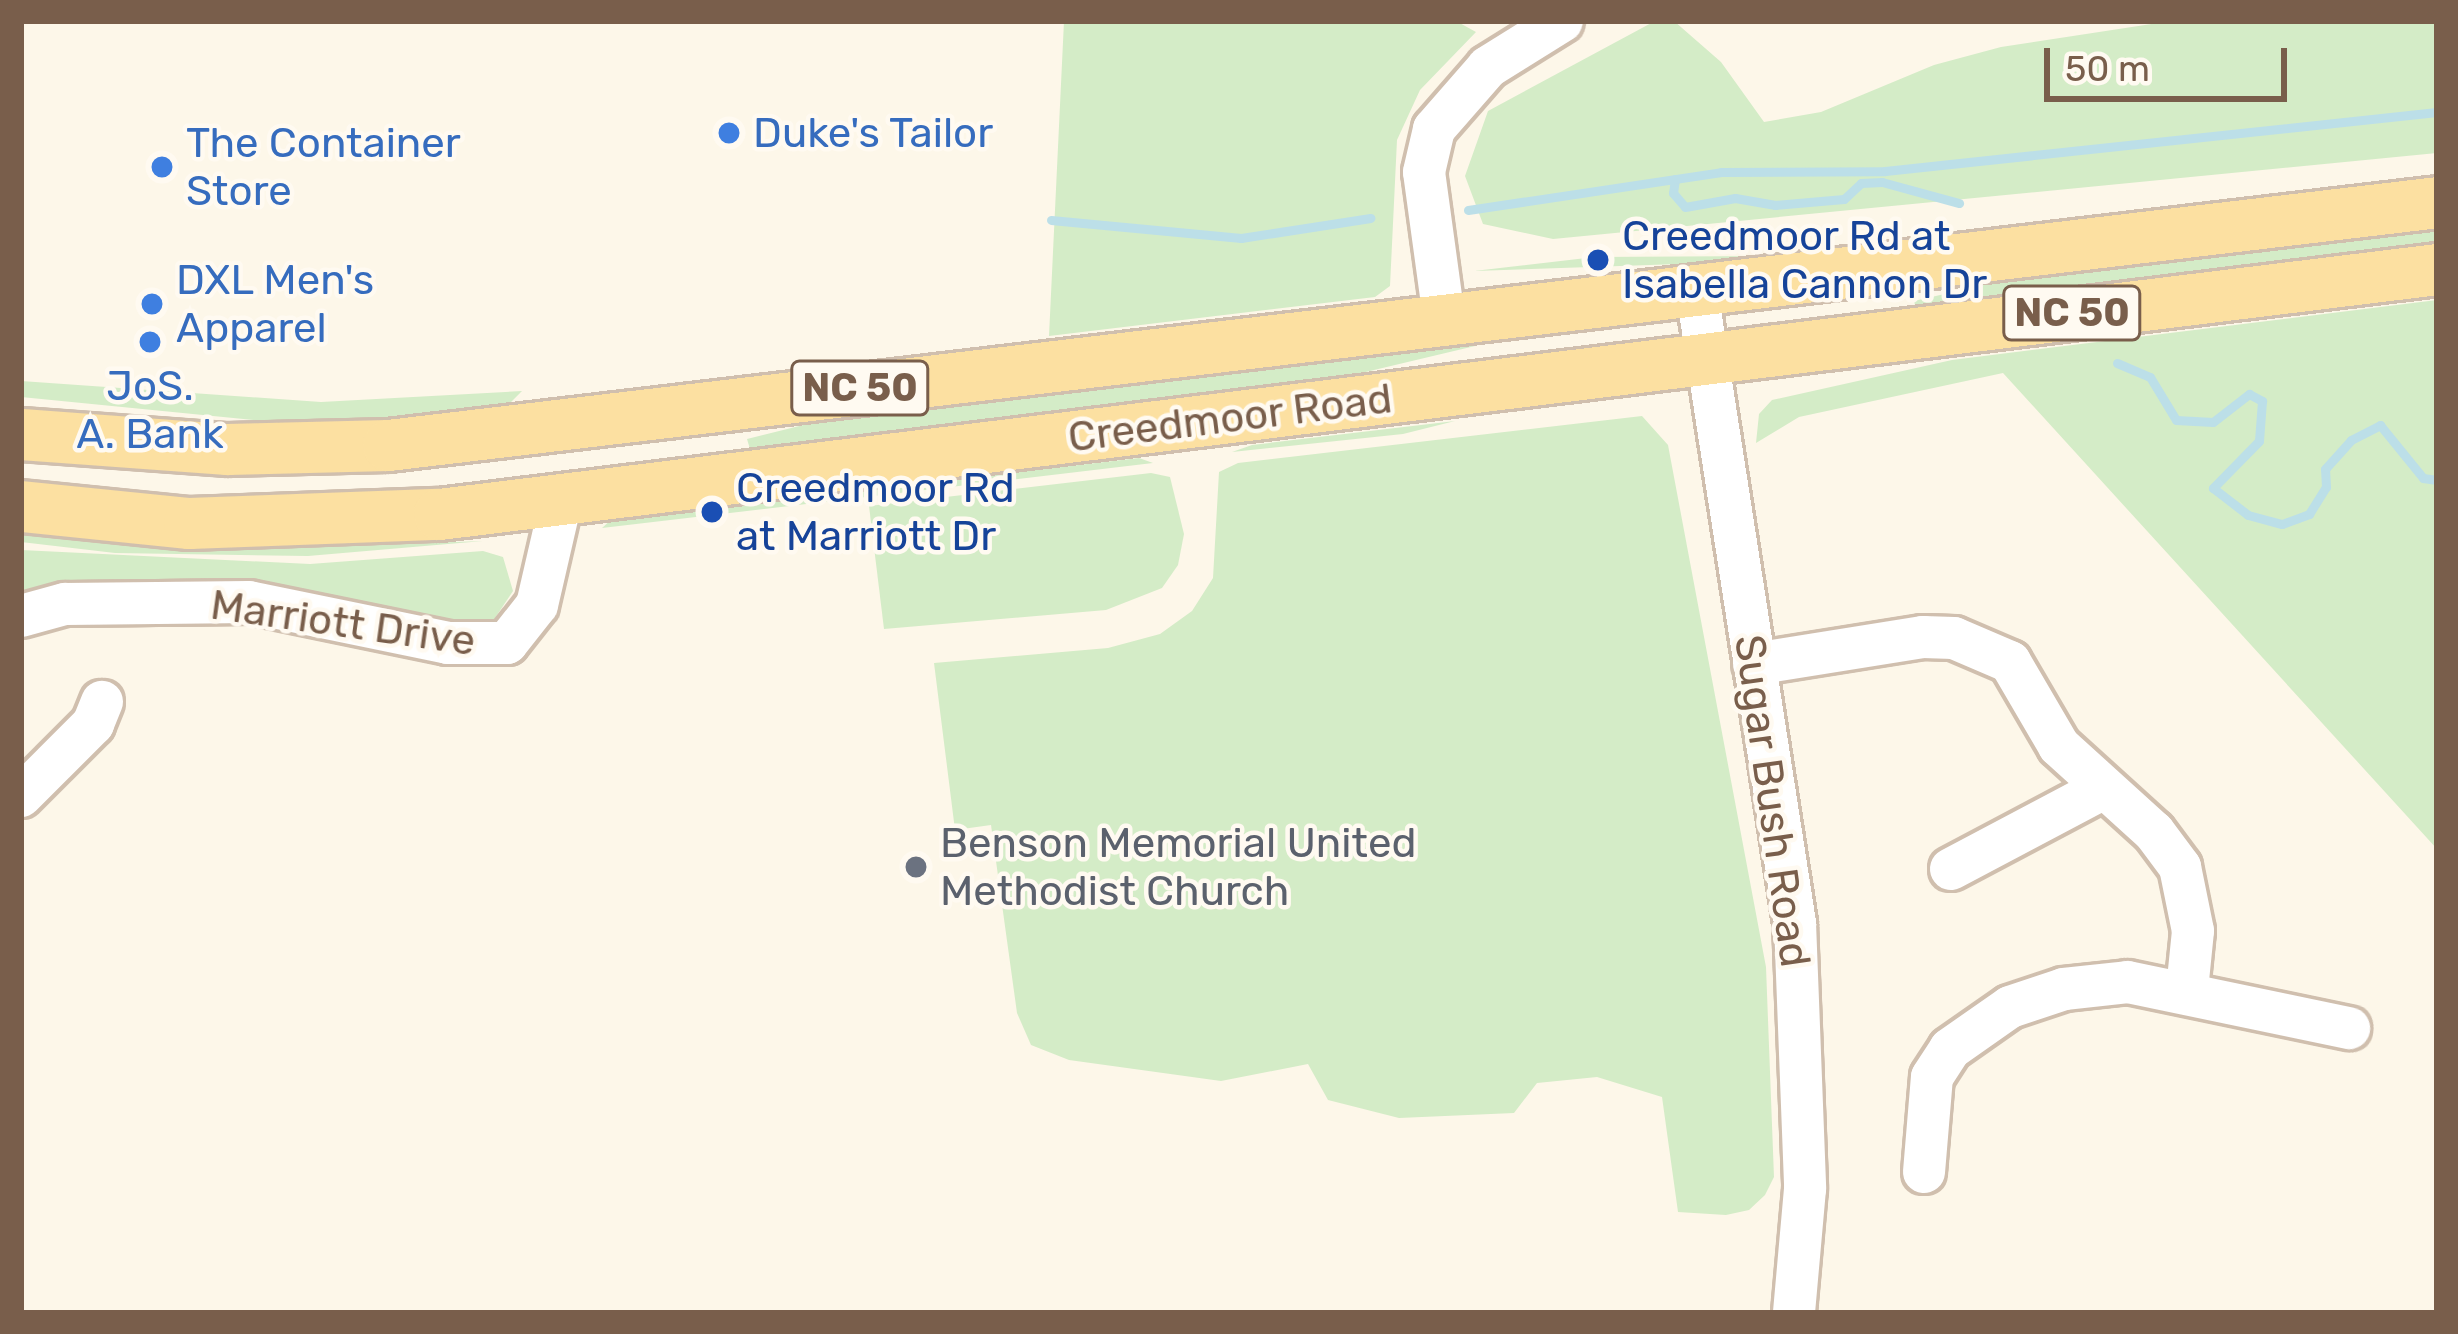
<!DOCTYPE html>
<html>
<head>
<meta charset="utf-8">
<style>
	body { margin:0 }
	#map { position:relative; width:2458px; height:1334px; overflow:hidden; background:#fdf7e9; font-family:Rubik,sans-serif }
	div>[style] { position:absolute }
	.green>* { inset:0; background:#d4ecc7 }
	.stream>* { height:9px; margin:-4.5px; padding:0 4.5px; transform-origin:4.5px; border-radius:4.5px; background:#bcdfe8 }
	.roads { filter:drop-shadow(3px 0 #d0bfae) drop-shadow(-3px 0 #d0bfae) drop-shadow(0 3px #d0bfae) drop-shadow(0 -3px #d0bfae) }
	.minor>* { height:42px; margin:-21px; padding:0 21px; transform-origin:21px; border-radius:21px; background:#fff }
	.major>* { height:51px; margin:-25.5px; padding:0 25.5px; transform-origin:25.5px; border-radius:25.5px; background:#fce0a1 }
	.dots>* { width:33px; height:33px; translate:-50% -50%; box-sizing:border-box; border:6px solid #fffaf1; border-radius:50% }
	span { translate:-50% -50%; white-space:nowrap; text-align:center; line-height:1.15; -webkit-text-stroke:9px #fffaf1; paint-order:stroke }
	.shield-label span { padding:3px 9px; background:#fffaf1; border:3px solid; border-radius:9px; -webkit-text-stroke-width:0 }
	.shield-label { font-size:39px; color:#795e4b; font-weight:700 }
	.shop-label { font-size:42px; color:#366cbe }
	.left { translate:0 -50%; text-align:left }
	.transit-label { font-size:42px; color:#164399 }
	.street-label { font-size:42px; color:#795e4b }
	.worship-label { font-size:42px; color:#5b616d }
	.frame { position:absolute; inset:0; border:24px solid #795e4b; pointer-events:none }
	.scale { position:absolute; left:2044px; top:48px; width:243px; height:54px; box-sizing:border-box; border:6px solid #795e4b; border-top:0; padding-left:15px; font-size:36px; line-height:42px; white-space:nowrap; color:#795e4b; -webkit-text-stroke:9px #fffaf1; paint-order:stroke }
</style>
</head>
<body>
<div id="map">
	<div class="green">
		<div style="clip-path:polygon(1064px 21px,1456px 21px,1476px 32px,1420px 90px,1397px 140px,1390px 286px,1375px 297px,1049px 336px)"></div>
		<div style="clip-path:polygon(1655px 21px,1674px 21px,1721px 62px,1764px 122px,1821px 112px,1934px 65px,2001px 47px,2171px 21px,2437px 21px,2437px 153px,1553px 239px,1483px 224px,1465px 176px,1488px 111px)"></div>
		<div style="clip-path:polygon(2437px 177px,1768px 261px,1474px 271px,1595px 257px,1765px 256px)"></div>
		<div style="clip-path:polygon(2437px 221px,2437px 252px,1917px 313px,1914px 301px,2067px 266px)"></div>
		<div style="clip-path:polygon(2437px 300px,2437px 849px,2003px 373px,1799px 417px,1756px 443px,1759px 414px,1772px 400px,1952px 360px)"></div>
		<div style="clip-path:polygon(1473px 334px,1475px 346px,1332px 380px,750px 449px,747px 439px,892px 403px)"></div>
		<div style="clip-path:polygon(21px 381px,321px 402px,522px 391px,504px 409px,294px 424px,21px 397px)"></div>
		<div style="clip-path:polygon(1642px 416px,1668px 445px,1766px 967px,1774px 1177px,1765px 1195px,1749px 1210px,1726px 1215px,1678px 1212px,1662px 1097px,1597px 1077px,1537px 1083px,1514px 1113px,1399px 1118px,1328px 1100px,1308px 1064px,1221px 1081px,1069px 1060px,1031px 1045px,1017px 1013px,991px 825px,955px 830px,934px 663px,1108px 648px,1160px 634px,1192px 611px,1213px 578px,1219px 472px,1238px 463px)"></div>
		<div style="clip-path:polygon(1455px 421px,1403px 434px,1232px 452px,1252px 445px)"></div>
		<div style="clip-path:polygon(1139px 458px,1153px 463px,602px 528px,612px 519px)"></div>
		<div style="clip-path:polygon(1151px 473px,1170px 477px,1184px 534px,1178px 565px,1162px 588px,1106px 610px,884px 629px,869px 506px)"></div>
		<div style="clip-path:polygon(21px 533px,207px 551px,483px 541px,308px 556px,115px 553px,21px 542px)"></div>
		<div style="clip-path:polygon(21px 550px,310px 564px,483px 551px,503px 557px,513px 591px,493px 621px,473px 628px,207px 583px,21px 590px)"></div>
	</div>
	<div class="stream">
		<div style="left:1675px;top:179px;width:14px;rotate:98deg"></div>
		<div style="left:1673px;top:193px;width:18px;rotate:49deg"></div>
		<div style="left:1685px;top:207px;width:51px;rotate:-10.2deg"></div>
		<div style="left:1735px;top:198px;width:41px;rotate:9.9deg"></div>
		<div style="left:1775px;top:205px;width:69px;rotate:-5deg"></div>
		<div style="left:1844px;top:199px;width:23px;rotate:-43deg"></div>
		<div style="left:1861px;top:183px;width:21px;rotate:-3deg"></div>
		<div style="left:1882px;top:182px;width:80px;rotate:15.3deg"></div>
		<div style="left:1468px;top:210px;width:256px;rotate:-8.5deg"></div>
		<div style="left:1721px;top:172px;width:164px;rotate:-0.3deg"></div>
		<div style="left:1885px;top:171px;width:555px;rotate:-6.1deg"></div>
		<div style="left:1051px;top:220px;width:191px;rotate:5.4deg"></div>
		<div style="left:1241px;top:238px;width:131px;rotate:-8.8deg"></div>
		<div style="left:2117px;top:363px;width:36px;rotate:23deg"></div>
		<div style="left:2150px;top:377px;width:50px;rotate:58.8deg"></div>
		<div style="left:2176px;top:420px;width:37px;rotate:3deg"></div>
		<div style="left:2213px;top:422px;width:46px;rotate:-37.9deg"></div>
		<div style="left:2249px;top:394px;width:15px;rotate:28deg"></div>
		<div style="left:2262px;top:401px;width:40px;rotate:94.3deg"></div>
		<div style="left:2259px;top:441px;width:66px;rotate:134.4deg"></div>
		<div style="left:2213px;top:488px;width:44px;rotate:37.6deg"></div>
		<div style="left:2248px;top:515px;width:35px;rotate:15deg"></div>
		<div style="left:2282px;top:524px;width:29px;rotate:-20deg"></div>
		<div style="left:2309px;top:514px;width:32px;rotate:-58deg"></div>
		<div style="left:2326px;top:487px;width:18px;rotate:-93deg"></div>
		<div style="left:2325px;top:469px;width:39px;rotate:-48deg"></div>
		<div style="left:2351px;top:440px;width:33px;rotate:-27deg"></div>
		<div style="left:2380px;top:425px;width:68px;rotate:50.9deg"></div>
		<div style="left:2423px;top:478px;width:14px;rotate:8deg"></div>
	</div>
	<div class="roads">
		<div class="minor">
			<div style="left:1697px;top:292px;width:639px;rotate:81.17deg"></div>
			<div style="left:1795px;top:923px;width:266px;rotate:87.8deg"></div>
			<div style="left:1805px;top:1189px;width:124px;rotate:95.1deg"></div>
			<div style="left:1444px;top:318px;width:147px;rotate:-97.8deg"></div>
			<div style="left:1424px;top:172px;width:44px;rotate:-76.9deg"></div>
			<div style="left:1434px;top:129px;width:82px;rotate:-48.9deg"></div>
			<div style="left:1488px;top:67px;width:87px;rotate:-31.9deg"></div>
			<div style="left:21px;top:616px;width:46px;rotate:-15.3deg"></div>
			<div style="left:65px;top:604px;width:184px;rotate:-0.6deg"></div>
			<div style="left:249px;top:602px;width:203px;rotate:11.6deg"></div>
			<div style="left:448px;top:643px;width:59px"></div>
			<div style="left:507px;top:643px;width:48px;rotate:-51.7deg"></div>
			<div style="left:537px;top:605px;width:111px;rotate:-77deg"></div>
			<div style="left:1754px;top:664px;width:171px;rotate:-9.1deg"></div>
			<div style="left:1923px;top:637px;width:31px;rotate:2deg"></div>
			<div style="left:1954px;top:638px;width:61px;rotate:23.2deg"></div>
			<div style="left:2010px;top:662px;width:97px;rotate:59.7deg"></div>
			<div style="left:2059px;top:746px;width:128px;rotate:42.2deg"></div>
			<div style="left:2154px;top:832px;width:44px;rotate:53.4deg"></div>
			<div style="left:2180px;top:867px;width:65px;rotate:78.5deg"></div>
			<div style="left:2193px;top:931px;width:59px;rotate:95.8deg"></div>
			<div style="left:21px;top:796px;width:102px;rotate:-45deg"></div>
			<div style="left:93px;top:724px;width:24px;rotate:-68deg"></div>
			<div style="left:1951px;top:869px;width:171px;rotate:-27.9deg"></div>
			<div style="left:1924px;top:1172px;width:95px;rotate:-85.2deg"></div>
			<div style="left:1932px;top:1077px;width:33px;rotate:-57deg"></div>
			<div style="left:1950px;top:1049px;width:73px;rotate:-35deg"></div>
			<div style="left:2010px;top:1007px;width:57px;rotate:-18.4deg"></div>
			<div style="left:2064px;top:989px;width:64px;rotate:-6.2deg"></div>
			<div style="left:2128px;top:982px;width:226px;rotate:11.8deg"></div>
		</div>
		<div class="major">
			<div style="left:21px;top:434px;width:207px;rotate:4.2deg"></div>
			<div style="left:227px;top:449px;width:161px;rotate:-1.4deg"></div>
			<div style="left:388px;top:445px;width:2063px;rotate:-6.76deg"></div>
			<div style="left:21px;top:506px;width:169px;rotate:5.8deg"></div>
			<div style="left:189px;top:523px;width:250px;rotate:-2.1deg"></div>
			<div style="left:439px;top:514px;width:2013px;rotate:-6.99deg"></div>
		</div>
	</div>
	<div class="dots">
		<div style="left:729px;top:133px;background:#3f7fe0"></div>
		<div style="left:162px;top:167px;background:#3f7fe0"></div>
		<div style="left:1598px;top:260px;background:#1a4fb4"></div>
		<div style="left:152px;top:304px;background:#3f7fe0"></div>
		<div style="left:150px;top:342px;background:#3f7fe0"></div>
		<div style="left:712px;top:512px;background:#1a4fb4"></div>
		<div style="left:916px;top:867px;background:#6b7280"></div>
	</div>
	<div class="shield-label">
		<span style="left:2072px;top:313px">NC 50</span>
		<span style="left:860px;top:388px">NC 50</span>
	</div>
	<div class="shop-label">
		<span class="left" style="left:753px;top:133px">Duke's Tailor</span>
		<span class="left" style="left:186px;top:167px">The Container<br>Store</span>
		<span class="left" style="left:176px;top:304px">DXL Men's<br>Apparel</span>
		<span style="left:150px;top:410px">JoS.<br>A. Bank</span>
	</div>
	<div class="transit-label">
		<span class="left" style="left:1622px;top:260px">Creedmoor Rd at<br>Isabella Cannon Dr</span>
		<span class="left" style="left:736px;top:512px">Creedmoor Rd<br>at Marriott Dr</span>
	</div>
	<div class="street-label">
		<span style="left:1230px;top:418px;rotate:-7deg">Creedmoor Road</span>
		<span style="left:343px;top:623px;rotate:8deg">Marriott Drive</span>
		<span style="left:1772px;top:801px;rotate:82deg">Sugar Bush Road</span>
	</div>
	<div class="worship-label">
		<span class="left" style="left:940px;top:867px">Benson Memorial United<br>Methodist Church</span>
	</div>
	<div class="frame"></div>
	<div class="scale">50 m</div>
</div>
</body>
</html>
